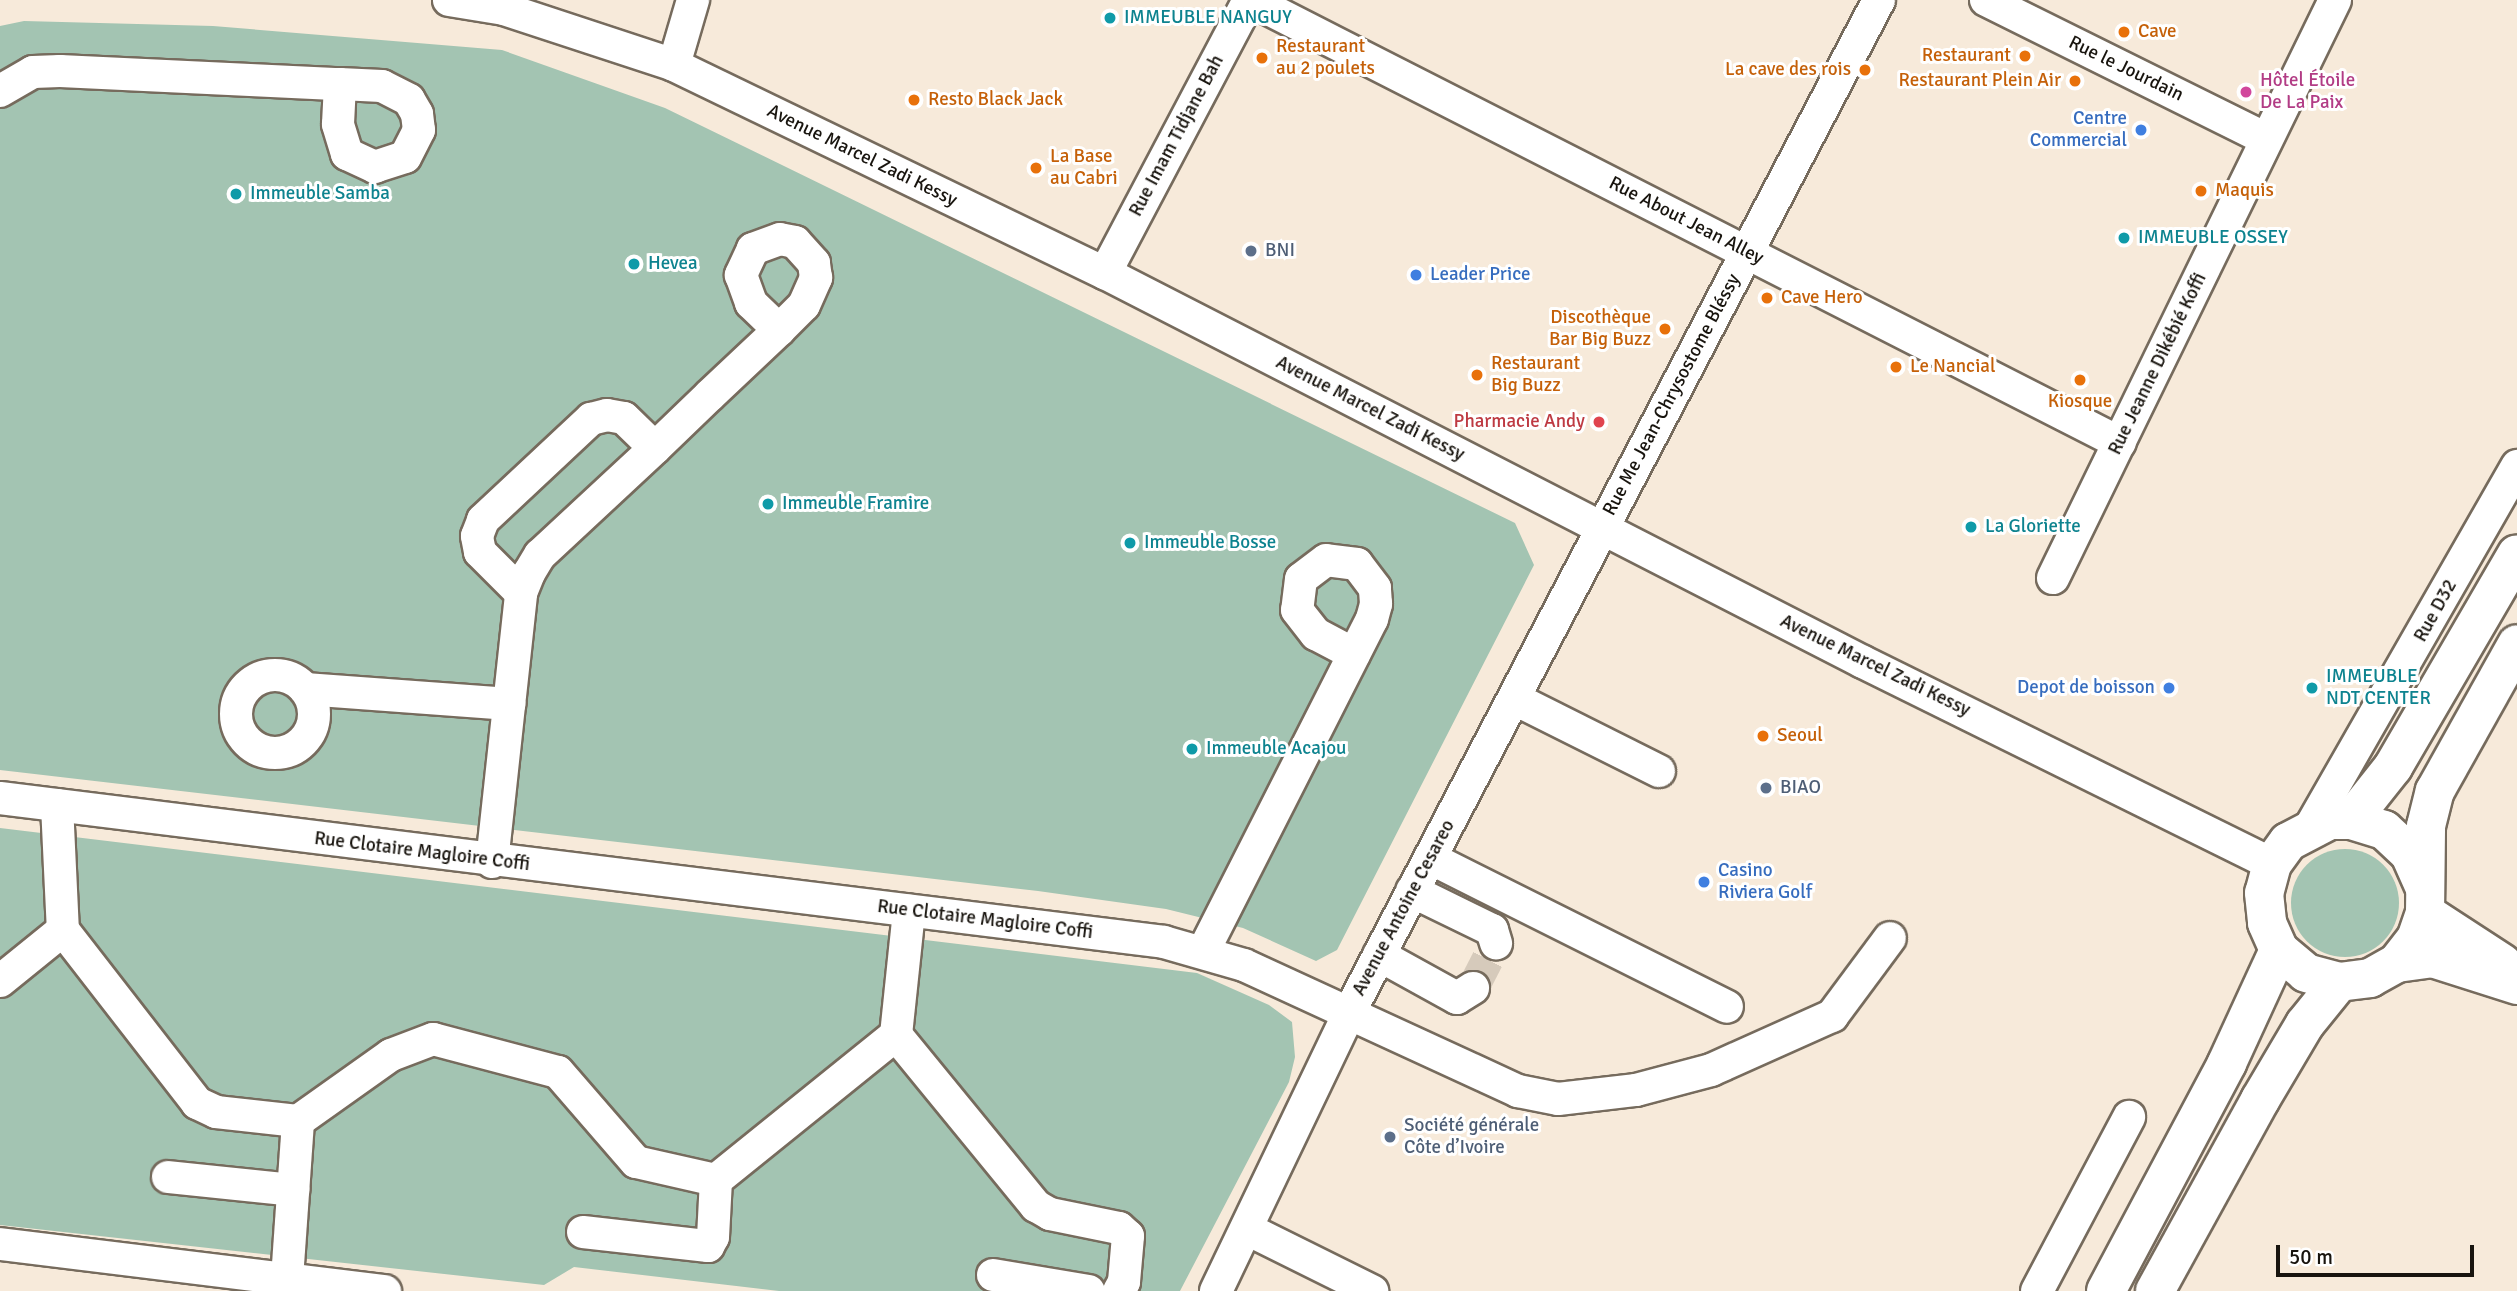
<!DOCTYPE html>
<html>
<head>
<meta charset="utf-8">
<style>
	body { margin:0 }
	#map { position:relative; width:2517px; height:1291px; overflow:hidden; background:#f7eada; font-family:Signika,sans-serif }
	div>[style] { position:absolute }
	.green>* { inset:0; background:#a3c4b2 }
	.round { border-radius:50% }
	.minor-tunnel>* { height:32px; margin-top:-16px; transform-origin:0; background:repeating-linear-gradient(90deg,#d6cabb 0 32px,transparent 0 48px) }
	.roads { filter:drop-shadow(2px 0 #766b5d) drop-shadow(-2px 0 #766b5d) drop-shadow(0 2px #766b5d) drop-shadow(0 -2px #766b5d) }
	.minor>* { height:32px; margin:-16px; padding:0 16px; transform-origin:16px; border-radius:16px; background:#fff }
	.minor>.ring { margin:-16px; padding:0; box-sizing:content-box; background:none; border:32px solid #fff; border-radius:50% }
	.major>* { height:38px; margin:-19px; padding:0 19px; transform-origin:19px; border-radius:19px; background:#fff }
	.dots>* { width:19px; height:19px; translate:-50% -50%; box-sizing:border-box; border:4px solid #fff; border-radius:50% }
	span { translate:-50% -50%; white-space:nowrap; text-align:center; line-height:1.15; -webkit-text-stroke:6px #fff; paint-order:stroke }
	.culture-label { font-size:19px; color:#0d838f }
	.left { translate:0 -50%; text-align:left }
	.food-label { font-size:19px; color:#c56008 }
	.right { translate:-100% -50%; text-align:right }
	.street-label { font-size:19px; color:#18140e }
	.hotel-label { font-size:19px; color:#b23c85 }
	.shop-label { font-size:19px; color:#366cbe }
	.service-label { font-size:19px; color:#4e5e75 }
	.health-label { font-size:19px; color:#be3a42 }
	.scale { position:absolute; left:2276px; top:1245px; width:198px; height:32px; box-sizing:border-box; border:4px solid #18140e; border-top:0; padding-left:9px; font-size:21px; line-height:24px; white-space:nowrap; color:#18140e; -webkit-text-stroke:5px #fff; paint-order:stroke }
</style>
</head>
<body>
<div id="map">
	<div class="green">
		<div style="clip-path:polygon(24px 21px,213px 26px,502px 50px,665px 108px,1515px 523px,1534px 565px,1337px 950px,1316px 961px,1243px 928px,1166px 909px,1038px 891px,0 770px,0 26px)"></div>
		<div style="clip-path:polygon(0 828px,1197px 973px,1269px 1005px,1292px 1022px,1295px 1057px,1289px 1082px,1180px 1291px,779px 1291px,574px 1267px,544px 1285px,0 1225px)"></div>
		<div class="round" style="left:2291px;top:849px;width:108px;height:108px"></div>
	</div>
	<div class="minor-tunnel">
		<div style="left:1473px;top:988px;width:51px;rotate:-62.9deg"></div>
	</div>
	<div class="roads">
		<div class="minor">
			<div style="left:449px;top:0;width:56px;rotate:9.3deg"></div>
			<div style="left:504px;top:9px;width:179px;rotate:18.2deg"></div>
			<div style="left:674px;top:65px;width:479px;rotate:25.8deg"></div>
			<div style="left:1105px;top:273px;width:852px;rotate:27.17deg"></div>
			<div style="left:1863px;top:662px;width:456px;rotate:26.3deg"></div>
			<div style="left:1251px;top:0;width:975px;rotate:27.01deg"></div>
			<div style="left:1986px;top:0;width:313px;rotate:26.4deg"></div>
			<div style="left:674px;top:65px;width:68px;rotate:-73.7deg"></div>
			<div style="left:0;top:91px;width:38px;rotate:-30deg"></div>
			<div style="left:33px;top:72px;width:27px;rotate:-2deg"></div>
			<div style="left:60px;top:71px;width:280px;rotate:2.7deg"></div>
			<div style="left:340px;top:84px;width:42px;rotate:2.7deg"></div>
			<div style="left:382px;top:86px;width:30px;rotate:27deg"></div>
			<div style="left:409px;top:100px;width:16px;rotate:60deg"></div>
			<div style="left:417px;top:114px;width:16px;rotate:83deg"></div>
			<div style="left:419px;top:130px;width:30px;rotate:117deg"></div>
			<div style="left:405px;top:157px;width:32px;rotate:162deg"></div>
			<div style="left:375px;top:167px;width:31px;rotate:-155deg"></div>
			<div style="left:347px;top:154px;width:31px;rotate:-107deg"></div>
			<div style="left:338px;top:124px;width:40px;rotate:-87.1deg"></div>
			<div style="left:1105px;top:273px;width:309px;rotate:-62.2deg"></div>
			<div style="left:2053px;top:578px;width:643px;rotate:-63.99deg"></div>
			<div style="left:521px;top:593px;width:58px;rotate:-135deg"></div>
			<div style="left:480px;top:552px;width:16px;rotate:-101deg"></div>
			<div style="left:477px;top:536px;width:17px;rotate:-69deg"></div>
			<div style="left:483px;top:520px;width:148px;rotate:-43.1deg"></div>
			<div style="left:591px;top:419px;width:16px;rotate:-14deg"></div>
			<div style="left:607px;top:415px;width:17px;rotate:10deg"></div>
			<div style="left:624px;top:418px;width:43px;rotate:44.1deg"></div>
			<div class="ring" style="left:236px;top:675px;width:46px;height:46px"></div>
			<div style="left:305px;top:689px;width:205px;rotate:4.2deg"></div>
			<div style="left:1515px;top:699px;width:161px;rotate:26.6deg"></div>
			<div style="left:0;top:798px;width:1173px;rotate:7.05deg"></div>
			<div style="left:1164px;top:942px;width:83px;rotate:16deg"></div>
			<div style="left:1244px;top:965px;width:302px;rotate:24.7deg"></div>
			<div style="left:1518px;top:1091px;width:41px;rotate:11.3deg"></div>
			<div style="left:1558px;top:1099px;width:79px;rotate:-6.6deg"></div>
			<div style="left:1636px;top:1090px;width:78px;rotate:-14.9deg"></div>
			<div style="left:1711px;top:1070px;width:133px;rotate:-24.1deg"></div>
			<div style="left:1832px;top:1016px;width:97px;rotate:-53.4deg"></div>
			<div style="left:57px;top:805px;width:125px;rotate:87.3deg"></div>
			<div style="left:2311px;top:826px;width:415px;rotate:-60.2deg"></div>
			<div style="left:1430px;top:858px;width:332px;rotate:26.6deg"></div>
			<div style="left:492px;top:862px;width:271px;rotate:-83.8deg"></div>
			<div style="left:521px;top:593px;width:22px;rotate:-68deg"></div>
			<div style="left:529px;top:573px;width:21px;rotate:-59deg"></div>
			<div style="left:540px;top:555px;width:157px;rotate:-42.9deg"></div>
			<div style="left:655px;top:448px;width:76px;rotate:-43.9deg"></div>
			<div style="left:710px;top:395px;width:95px;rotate:-43.3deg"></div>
			<div style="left:779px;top:330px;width:35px;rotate:-45deg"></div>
			<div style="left:804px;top:305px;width:30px;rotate:-66deg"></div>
			<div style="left:816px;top:278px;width:15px;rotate:-98deg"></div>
			<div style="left:814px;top:263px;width:28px;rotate:-132deg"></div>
			<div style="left:795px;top:242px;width:15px;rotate:-169deg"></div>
			<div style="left:780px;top:239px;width:29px;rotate:160deg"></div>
			<div style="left:753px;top:249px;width:29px;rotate:115deg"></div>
			<div style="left:741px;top:275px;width:30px;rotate:70deg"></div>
			<div style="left:751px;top:303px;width:39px;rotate:44deg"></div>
			<div style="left:1412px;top:891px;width:89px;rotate:26deg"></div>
			<div style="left:1492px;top:930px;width:14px;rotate:73deg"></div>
			<div style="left:1204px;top:950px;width:371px;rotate:-63.1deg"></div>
			<div style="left:1372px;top:619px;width:16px;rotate:-75deg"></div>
			<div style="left:1376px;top:604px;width:16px;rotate:-94deg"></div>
			<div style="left:1375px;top:588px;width:30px;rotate:-127deg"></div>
			<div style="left:1357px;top:564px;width:31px;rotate:-173deg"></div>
			<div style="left:1326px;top:560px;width:31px;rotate:143deg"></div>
			<div style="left:1301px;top:579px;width:31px;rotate:97deg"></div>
			<div style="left:1297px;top:610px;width:31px;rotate:52deg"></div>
			<div style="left:1316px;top:634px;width:43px;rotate:27.8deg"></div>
			<div style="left:1379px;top:955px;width:89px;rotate:28.9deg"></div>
			<div style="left:1457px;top:998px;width:19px;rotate:-32deg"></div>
			<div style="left:0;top:981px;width:81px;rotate:-39deg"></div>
			<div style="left:63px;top:930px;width:219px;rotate:52.2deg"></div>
			<div style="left:197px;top:1103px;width:21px;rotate:25deg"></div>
			<div style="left:216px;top:1112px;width:82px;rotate:6.3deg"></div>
			<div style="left:298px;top:1121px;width:114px;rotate:-35.4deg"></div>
			<div style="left:391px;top:1055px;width:45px;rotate:-20.9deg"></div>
			<div style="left:433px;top:1039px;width:129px;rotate:14.8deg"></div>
			<div style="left:558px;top:1072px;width:119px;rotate:49.1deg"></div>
			<div style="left:636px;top:1162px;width:82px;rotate:12.7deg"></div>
			<div style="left:896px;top:1035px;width:221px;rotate:50.7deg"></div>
			<div style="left:1036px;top:1206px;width:16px;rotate:30deg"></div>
			<div style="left:1050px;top:1214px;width:70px;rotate:11.5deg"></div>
			<div style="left:1119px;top:1228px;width:12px;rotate:42deg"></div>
			<div style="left:1128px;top:1236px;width:46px;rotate:95deg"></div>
			<div style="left:1124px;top:1282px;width:10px;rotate:119deg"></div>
			<div style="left:168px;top:1177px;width:126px;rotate:5.9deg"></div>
			<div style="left:1247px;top:1229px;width:140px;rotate:26.4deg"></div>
			<div style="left:583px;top:1232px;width:126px;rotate:6.4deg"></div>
			<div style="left:708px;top:1246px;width:10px;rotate:-61deg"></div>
			<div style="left:713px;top:1237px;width:57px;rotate:-87deg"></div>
			<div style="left:716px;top:1180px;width:231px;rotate:-38.9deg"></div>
			<div style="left:896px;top:1035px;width:125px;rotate:-84deg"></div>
			<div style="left:0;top:1244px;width:388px;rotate:7deg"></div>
			<div style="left:993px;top:1275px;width:97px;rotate:9.5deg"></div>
			<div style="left:287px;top:1279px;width:158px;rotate:-86deg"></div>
			<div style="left:1216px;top:1291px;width:310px;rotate:-64.4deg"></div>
			<div style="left:1350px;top:1011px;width:1141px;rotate:-62.38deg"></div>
			<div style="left:2037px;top:1291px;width:197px;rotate:-62.1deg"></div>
		</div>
		<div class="major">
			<div style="left:2351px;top:820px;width:68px;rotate:-51.6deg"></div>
			<div style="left:2393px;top:767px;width:246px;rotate:-59.8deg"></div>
			<div style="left:2424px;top:886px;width:35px;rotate:-114deg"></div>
			<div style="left:2410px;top:854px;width:35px;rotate:-137deg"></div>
			<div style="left:2384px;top:830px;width:34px;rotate:-163deg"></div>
			<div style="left:2351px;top:820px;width:21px;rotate:180deg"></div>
			<div style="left:2330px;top:820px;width:47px;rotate:152.4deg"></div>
			<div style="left:2288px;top:842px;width:27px;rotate:126deg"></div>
			<div style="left:2272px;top:864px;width:30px;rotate:105deg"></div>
			<div style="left:2264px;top:893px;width:30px;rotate:84deg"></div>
			<div style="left:2267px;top:923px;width:30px;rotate:66deg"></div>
			<div style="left:2279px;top:950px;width:35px;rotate:40deg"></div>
			<div style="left:2306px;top:973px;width:34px;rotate:15deg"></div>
			<div style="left:2339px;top:982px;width:31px;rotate:-7deg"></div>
			<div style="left:2370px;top:978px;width:31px;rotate:-29deg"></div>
			<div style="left:2397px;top:963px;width:35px;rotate:-8deg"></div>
			<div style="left:2432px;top:958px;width:89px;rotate:17.6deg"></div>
			<div style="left:2425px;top:913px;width:92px;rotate:33deg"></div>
			<div style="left:2397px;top:963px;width:31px;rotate:-52deg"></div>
			<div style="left:2416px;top:939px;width:28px;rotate:-71deg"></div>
			<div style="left:2425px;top:913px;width:87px;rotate:-89.3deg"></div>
			<div style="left:2426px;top:826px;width:36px;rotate:-76deg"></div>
			<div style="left:2435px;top:791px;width:168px;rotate:-60.8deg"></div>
			<div style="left:2106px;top:1291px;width:258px;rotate:-62deg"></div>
			<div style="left:2227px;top:1063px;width:124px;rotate:-65.3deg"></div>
			<div style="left:2155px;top:1291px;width:218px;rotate:-61.2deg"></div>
			<div style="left:2260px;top:1100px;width:88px;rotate:-59.4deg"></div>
			<div style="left:2305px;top:1024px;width:54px;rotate:-51deg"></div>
		</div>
	</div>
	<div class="dots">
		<div style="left:1110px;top:18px;background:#0f9aa8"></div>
		<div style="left:2124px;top:32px;background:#e8710a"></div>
		<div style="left:2025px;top:56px;background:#e8710a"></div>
		<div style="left:1262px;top:58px;background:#e8710a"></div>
		<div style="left:1865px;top:70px;background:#e8710a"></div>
		<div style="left:2075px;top:81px;background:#e8710a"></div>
		<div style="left:2246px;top:92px;background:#d1479c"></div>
		<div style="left:914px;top:100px;background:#e8710a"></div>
		<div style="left:2141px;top:130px;background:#3f7fe0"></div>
		<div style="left:1036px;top:168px;background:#e8710a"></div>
		<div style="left:2201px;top:191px;background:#e8710a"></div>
		<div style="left:236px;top:194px;background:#0f9aa8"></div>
		<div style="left:2124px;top:238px;background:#0f9aa8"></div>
		<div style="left:1251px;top:251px;background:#5c6f8a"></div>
		<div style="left:634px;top:264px;background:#0f9aa8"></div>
		<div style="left:1416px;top:275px;background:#3f7fe0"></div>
		<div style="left:1767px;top:298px;background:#e8710a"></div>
		<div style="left:1665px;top:329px;background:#e8710a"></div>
		<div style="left:1896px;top:367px;background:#e8710a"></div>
		<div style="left:1477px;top:375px;background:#e8710a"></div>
		<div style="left:2080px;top:380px;background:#e8710a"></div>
		<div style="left:1599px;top:422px;background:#e0444e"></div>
		<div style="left:768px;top:504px;background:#0f9aa8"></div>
		<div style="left:1971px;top:527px;background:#0f9aa8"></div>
		<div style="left:1130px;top:543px;background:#0f9aa8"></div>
		<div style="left:2169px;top:688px;background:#3f7fe0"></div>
		<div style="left:2312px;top:688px;background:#0f9aa8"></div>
		<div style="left:1763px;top:736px;background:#e8710a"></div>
		<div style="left:1192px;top:749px;background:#0f9aa8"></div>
		<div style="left:1766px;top:788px;background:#5c6f8a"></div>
		<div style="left:1704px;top:882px;background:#3f7fe0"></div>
		<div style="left:1390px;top:1137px;background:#5c6f8a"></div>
	</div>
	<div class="culture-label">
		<span class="left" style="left:1124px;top:18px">IMMEUBLE NANGUY</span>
		<span class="left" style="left:250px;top:194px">Immeuble Samba</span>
		<span class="left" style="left:2138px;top:238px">IMMEUBLE OSSEY</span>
		<span class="left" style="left:648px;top:264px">Hevea</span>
		<span class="left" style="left:782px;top:504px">Immeuble Framire</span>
		<span class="left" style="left:1985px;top:527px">La Gloriette</span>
		<span class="left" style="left:1144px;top:543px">Immeuble Bosse</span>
		<span class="left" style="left:2326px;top:688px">IMMEUBLE<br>NDT CENTER</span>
		<span class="left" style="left:1206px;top:749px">Immeuble Acajou</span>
	</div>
	<div class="food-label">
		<span class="left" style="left:2138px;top:32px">Cave</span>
		<span class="left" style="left:1276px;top:58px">Restaurant<br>au 2 poulets</span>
		<span class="right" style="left:2011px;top:56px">Restaurant</span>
		<span class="right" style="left:1851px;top:70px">La cave des rois</span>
		<span class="right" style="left:2061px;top:81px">Restaurant Plein Air</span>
		<span class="left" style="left:928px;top:100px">Resto Black Jack</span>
		<span class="left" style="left:1050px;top:168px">La Base<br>au Cabri</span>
		<span class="left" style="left:2215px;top:191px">Maquis</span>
		<span class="left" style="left:1781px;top:298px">Cave Hero</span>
		<span class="right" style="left:1651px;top:329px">Discothèque<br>Bar Big Buzz</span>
		<span class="left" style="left:1491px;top:375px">Restaurant<br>Big Buzz</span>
		<span class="left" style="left:1910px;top:367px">Le Nancial</span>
		<span style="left:2080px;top:402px">Kiosque</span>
		<span class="left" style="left:1777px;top:736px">Seoul</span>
	</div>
	<div class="street-label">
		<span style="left:2126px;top:69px;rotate:26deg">Rue le Jourdain</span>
		<span style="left:1177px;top:136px;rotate:-62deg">Rue Imam Tidjane Bah</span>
		<span style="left:862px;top:156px;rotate:26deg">Avenue Marcel Zadi Kessy</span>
		<span style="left:1686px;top:221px;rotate:27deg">Rue About Jean Alley</span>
		<span style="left:2158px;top:364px;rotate:-64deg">Rue Jeanne Dikébié Koffi</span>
		<span style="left:1672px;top:395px;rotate:-62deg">Rue Me Jean-Chrysostome Bléssy</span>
		<span style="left:1370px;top:409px;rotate:27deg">Avenue Marcel Zadi Kessy</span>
		<span style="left:2436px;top:611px;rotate:-61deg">Rue D32</span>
		<span style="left:1875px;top:666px;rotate:26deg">Avenue Marcel Zadi Kessy</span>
		<span style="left:422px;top:852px;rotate:7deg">Rue Clotaire Magloire Coffi</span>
		<span style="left:1404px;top:908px;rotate:-62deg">Avenue Antoine Cesareo</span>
		<span style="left:985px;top:920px;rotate:7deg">Rue Clotaire Magloire Coffi</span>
	</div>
	<div class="hotel-label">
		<span class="left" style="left:2260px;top:92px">Hôtel Étoile<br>De La Paix</span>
	</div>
	<div class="shop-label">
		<span class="right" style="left:2127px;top:130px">Centre<br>Commercial</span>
		<span class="left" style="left:1430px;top:275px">Leader Price</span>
		<span class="right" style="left:2155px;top:688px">Depot de boisson</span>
		<span class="left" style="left:1718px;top:882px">Casino<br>Riviera Golf</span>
	</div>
	<div class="service-label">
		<span class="left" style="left:1265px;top:251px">BNI</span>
		<span class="left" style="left:1780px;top:788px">BIAO</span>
		<span class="left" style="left:1404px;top:1137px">Société générale<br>Côte d’Ivoire</span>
	</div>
	<div class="health-label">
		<span class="right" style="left:1585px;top:422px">Pharmacie Andy</span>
	</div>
	<div class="scale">50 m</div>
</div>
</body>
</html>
